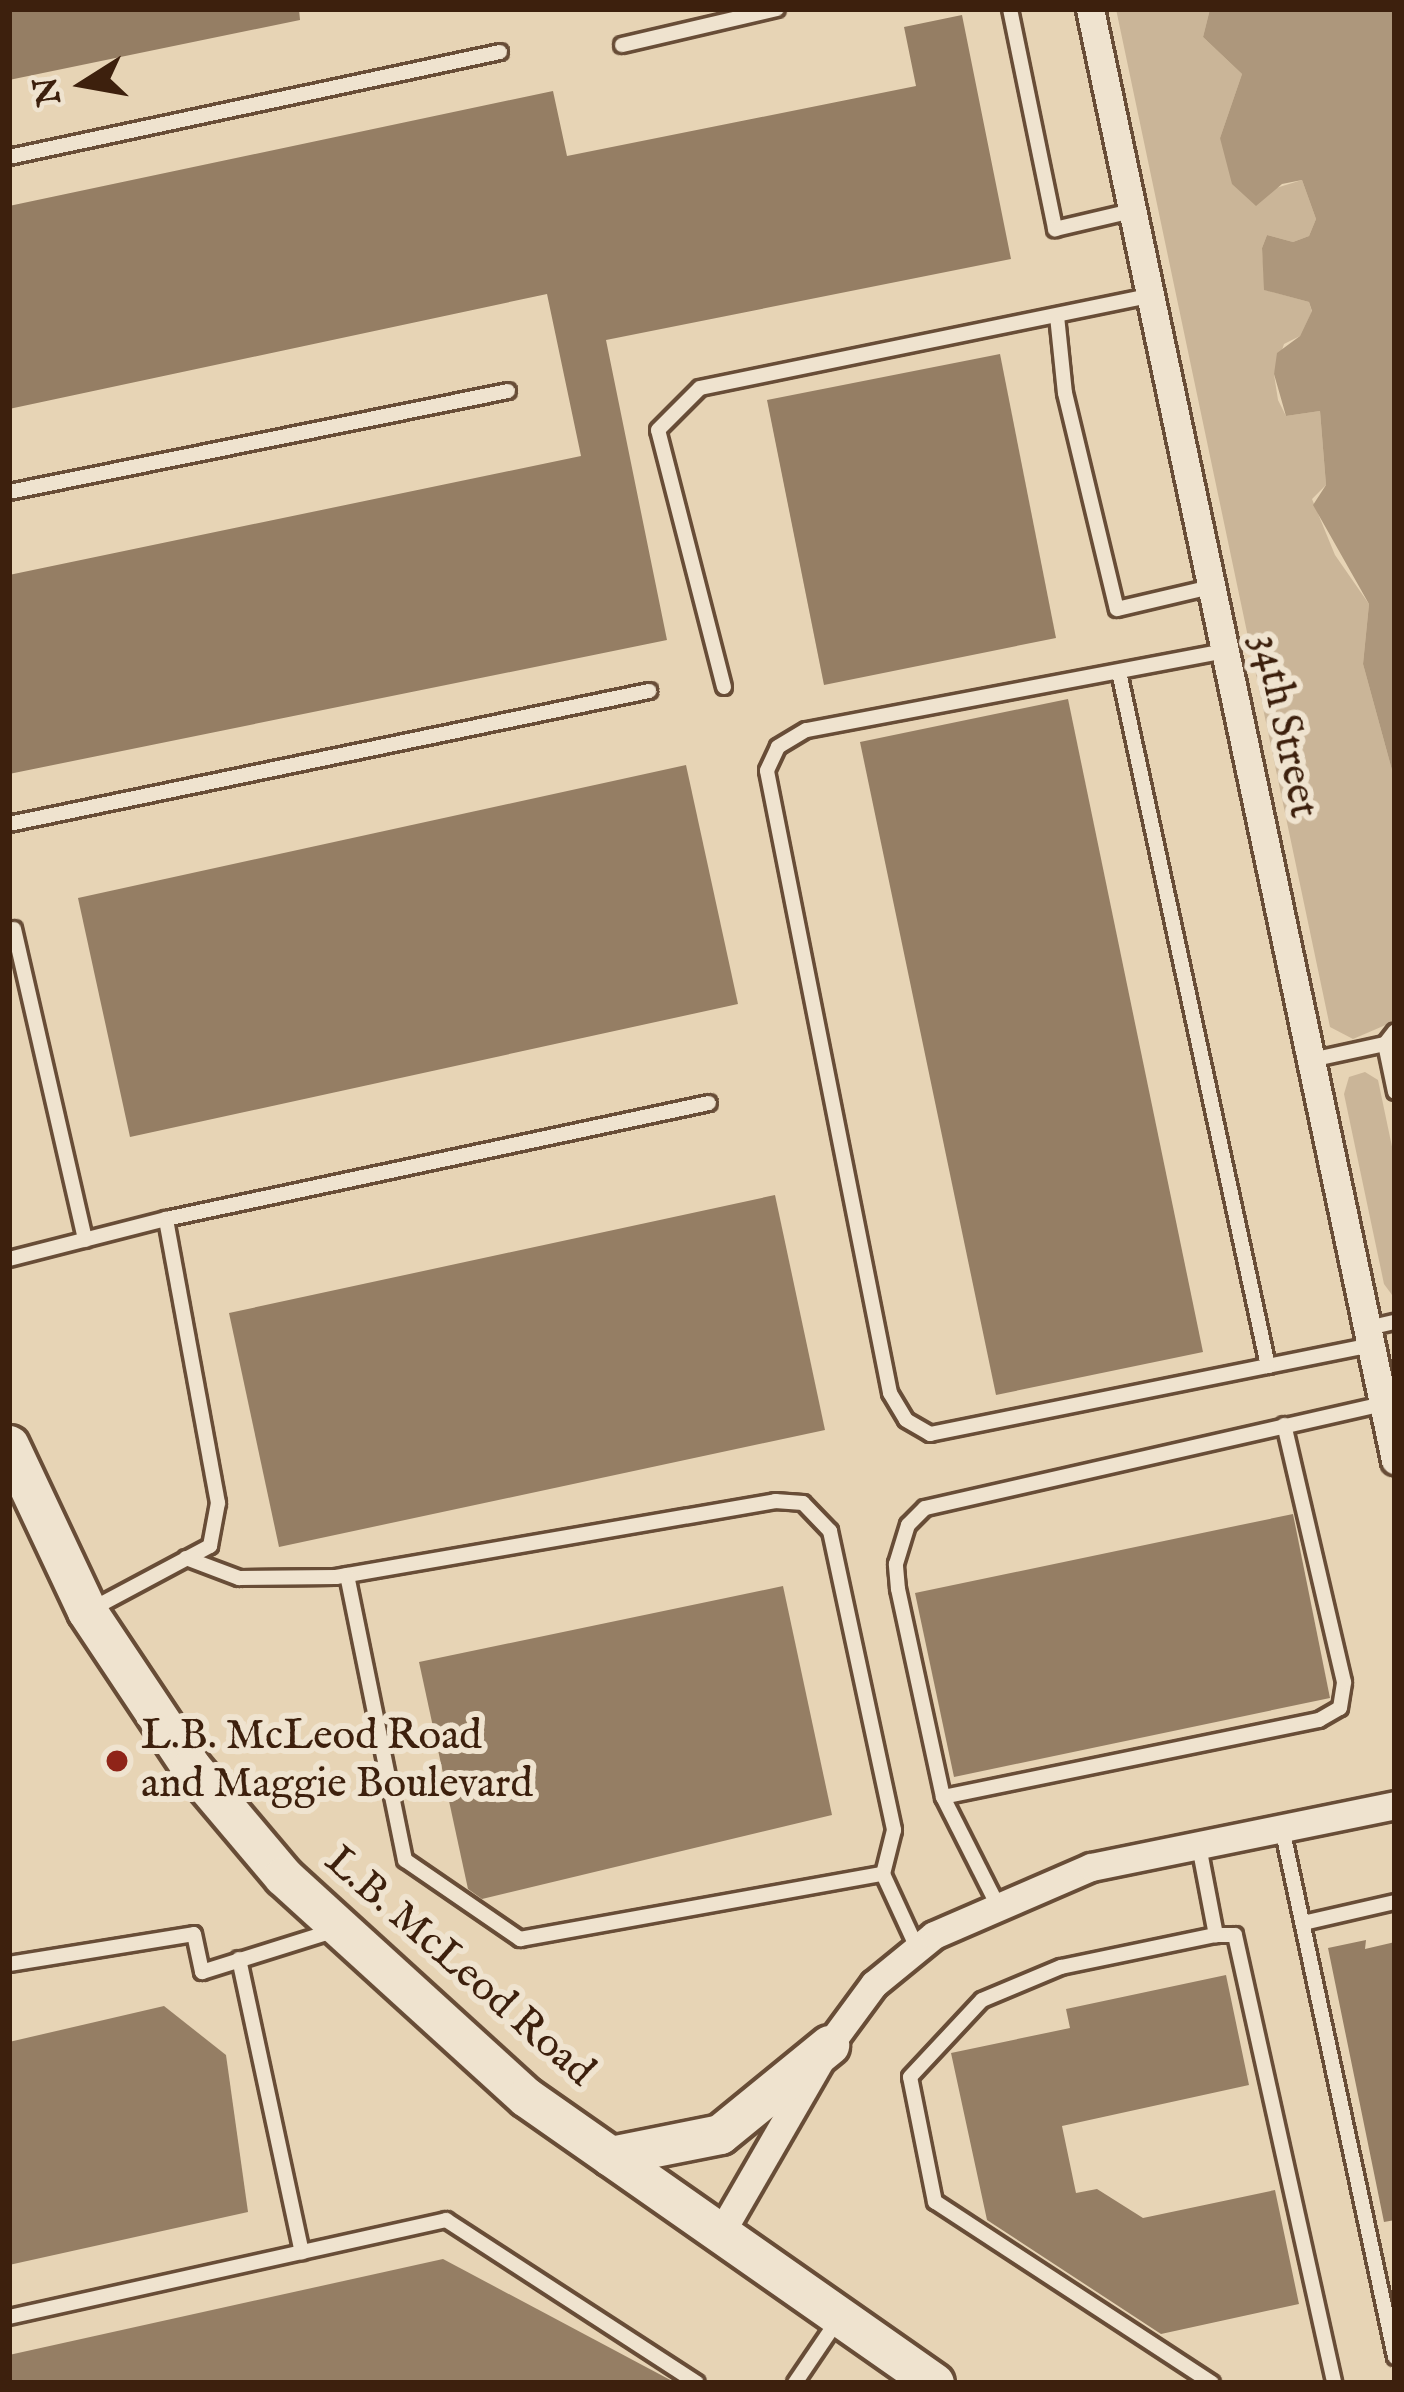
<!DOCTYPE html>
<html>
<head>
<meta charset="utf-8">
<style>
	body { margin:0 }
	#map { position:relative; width:1404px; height:2392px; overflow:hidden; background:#e7d4b5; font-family:"IM FELL English",serif }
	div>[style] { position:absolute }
	.green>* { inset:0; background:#cab598 }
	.water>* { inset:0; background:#ad977c }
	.building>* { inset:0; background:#957e64 }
	.roads { filter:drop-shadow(3px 0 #684d37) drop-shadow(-3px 0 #684d37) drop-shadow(0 3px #684d37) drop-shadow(0 -3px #684d37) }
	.lane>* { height:14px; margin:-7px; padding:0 7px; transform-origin:7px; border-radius:7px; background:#efe3cf }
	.street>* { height:27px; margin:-13.5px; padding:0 13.5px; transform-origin:13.5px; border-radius:13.5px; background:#efe3cf }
	.secondary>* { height:39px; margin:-19.5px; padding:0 19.5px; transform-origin:19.5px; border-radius:19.5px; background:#efe3cf }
	.dots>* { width:33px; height:33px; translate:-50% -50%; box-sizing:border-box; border:6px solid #efe3cf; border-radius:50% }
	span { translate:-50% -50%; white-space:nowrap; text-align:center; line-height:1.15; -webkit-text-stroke:12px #efe3cf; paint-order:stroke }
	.street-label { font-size:42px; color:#3d200d }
	.poi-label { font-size:42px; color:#3d200d }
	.left { translate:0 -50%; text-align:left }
	.frame { position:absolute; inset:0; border:12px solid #3d200d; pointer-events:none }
	.north { position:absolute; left:24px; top:24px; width:120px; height:120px; -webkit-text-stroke:9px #efe3cf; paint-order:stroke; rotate:259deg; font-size:33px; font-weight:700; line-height:48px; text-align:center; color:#3d200d }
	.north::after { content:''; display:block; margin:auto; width:42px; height:54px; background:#3d200d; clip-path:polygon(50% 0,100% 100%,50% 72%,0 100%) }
</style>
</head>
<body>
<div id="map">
	<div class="green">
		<div style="clip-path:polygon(1116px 9px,1210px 9px,1203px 37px,1242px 74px,1220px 138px,1276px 188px,1302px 180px,1316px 219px,1309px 236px,1293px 242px,1267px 235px,1262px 248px,1265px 290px,1309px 302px,1312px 312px,1300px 336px,1284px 344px,1274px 374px,1278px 400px,1286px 416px,1320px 411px,1326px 485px,1312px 499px,1335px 555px,1369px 604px,1363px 664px,1395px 781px,1395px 1021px,1353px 1039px,1330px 1027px)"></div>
		<div style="clip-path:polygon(1365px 1072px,1378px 1080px,1395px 1161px,1395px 1299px,1384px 1284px,1344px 1094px,1349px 1077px)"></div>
	</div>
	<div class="water">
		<div style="clip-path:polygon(1210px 9px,1395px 9px,1395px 781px,1363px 664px,1369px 604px,1313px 505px,1326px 485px,1320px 411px,1286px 416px,1274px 374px,1277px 353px,1300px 336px,1312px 311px,1309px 302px,1264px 290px,1262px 248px,1267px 235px,1293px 242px,1309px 236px,1316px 219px,1302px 180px,1282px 184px,1256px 206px,1232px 184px,1220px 138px,1242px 74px,1203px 37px)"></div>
	</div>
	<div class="building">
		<div style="clip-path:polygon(9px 9px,299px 9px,300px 20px,9px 80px)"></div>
		<div style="clip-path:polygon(962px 15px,1011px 259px,606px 340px,667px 640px,9px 774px,9px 575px,581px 456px,547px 294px,9px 409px,9px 206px,553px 91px,567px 156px,916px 86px,904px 27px)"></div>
		<div style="clip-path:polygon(1000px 354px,1056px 638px,824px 685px,767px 400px)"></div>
		<div style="clip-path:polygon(1068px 699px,1203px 1352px,996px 1395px,860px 742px)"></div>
		<div style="clip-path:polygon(686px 765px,738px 1004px,130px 1137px,78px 898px)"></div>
		<div style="clip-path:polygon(775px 1195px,825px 1430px,279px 1547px,229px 1313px)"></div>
		<div style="clip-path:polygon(1293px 1514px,1330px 1698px,954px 1777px,915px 1593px)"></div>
		<div style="clip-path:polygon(783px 1586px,832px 1815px,482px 1899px,468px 1889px,419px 1662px)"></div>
		<div style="clip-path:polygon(1366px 1940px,1365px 1949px,1395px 1942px,1395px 2220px,1384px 2222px,1328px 1948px)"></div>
		<div style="clip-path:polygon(1226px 1975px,1249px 2085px,1062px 2126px,1076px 2193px,1097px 2189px,1143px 2218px,1275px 2190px,1299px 2304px,1161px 2334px,987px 2220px,951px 2053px,1070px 2028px,1066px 2009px)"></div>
		<div style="clip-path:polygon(164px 2006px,226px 2055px,248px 2212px,9px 2265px,9px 2042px)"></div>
		<div style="clip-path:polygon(443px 2259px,676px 2383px,9px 2383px,9px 2355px)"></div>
	</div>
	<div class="roads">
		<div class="lane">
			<div style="left:1010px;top:9px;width:225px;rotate:78.4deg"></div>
			<div style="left:1055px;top:229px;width:79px;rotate:-13.2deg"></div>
			<div style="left:622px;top:45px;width:159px;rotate:-13.1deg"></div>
			<div style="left:9px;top:157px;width:502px;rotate:-12.07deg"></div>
			<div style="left:1057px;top:316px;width:77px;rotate:84.1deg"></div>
			<div style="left:1065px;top:393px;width:222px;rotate:76.5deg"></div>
			<div style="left:1117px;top:609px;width:97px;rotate:-13.2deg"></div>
			<div style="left:9px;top:492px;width:509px;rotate:-11.44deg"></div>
			<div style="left:1225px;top:651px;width:426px;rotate:169.3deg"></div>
			<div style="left:806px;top:730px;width:33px;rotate:149deg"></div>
			<div style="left:778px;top:747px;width:26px;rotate:115deg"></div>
			<div style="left:767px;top:771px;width:634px;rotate:78.81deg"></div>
			<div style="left:890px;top:1393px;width:31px;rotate:59deg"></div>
			<div style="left:906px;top:1420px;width:28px;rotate:30deg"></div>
			<div style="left:930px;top:1434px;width:450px;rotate:-11.4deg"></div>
			<div style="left:1119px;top:672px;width:710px;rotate:77.88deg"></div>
			<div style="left:724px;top:687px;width:265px;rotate:-104.4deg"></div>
			<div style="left:658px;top:430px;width:59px;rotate:-45deg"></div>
			<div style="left:700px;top:388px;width:459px;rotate:-11.6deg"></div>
			<div style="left:9px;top:824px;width:654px;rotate:-11.74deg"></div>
			<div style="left:14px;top:929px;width:319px;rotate:77.1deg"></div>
			<div style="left:1385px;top:1044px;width:49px;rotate:78.2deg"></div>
			<div style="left:1311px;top:1060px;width:76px;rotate:-12.2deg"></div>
			<div style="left:1385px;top:1044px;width:16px;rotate:-52deg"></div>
			<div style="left:9px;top:1259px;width:162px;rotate:-14.3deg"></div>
			<div style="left:1368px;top:1328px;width:28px;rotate:-13deg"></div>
			<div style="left:186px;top:1558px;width:57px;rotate:20.7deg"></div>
			<div style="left:239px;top:1578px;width:97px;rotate:-0.6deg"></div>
			<div style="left:336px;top:1577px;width:446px;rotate:-9.8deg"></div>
			<div style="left:775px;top:1501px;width:28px;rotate:4deg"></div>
			<div style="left:803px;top:1503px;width:39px;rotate:46deg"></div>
			<div style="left:830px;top:1531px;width:306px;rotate:77.9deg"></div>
			<div style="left:894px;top:1830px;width:45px;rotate:104deg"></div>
			<div style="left:883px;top:1874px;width:81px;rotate:65.3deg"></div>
			<div style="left:347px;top:1575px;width:291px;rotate:78.5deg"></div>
			<div style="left:405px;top:1860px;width:140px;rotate:34.5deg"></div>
			<div style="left:520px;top:1939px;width:369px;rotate:-10.2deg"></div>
			<div style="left:92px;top:1609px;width:134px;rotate:-28.1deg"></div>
			<div style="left:210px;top:1546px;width:44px;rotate:-79.5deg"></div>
			<div style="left:218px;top:1503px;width:289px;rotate:-100.4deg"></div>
			<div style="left:166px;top:1219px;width:555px;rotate:-12.06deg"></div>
			<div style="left:943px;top:1797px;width:384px;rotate:-11.6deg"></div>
			<div style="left:1319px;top:1720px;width:24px;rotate:-30deg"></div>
			<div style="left:1340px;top:1708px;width:26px;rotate:-81deg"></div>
			<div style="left:1344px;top:1682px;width:264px;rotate:-103.1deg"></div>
			<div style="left:1282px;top:1828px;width:541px;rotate:77.94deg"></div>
			<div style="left:1199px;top:1846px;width:91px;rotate:79.2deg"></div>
			<div style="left:1216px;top:1935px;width:19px"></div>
			<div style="left:1235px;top:1935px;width:459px;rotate:77.5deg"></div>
			<div style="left:997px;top:1904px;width:120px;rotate:-116.8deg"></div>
			<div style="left:943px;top:1797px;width:213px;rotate:-102.2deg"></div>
			<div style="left:898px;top:1589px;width:25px;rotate:-95deg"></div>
			<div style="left:896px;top:1564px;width:41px;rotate:-72.9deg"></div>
			<div style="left:908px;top:1525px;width:24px;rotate:-45deg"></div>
			<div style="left:925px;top:1508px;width:471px;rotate:-12.8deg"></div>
			<div style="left:1303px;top:1923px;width:94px;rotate:-12.9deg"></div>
			<div style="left:239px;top:1959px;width:300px;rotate:77.9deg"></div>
			<div style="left:9px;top:1964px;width:187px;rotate:-9.2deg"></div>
			<div style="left:194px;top:1934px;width:39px;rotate:78deg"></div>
			<div style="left:202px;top:1972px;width:137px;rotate:-17.4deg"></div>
			<div style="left:9px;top:2317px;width:448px;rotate:-12.5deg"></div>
			<div style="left:446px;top:2220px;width:299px;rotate:33deg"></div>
			<div style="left:795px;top:2383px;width:78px;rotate:-55.9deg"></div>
			<div style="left:1212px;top:2383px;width:331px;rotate:-146.8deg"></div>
			<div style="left:935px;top:2202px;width:127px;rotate:-101.3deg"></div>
			<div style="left:910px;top:2077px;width:105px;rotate:-46.9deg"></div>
			<div style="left:982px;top:2000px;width:86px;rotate:-22.7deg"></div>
			<div style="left:1061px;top:1967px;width:158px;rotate:-11.7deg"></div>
		</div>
		<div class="street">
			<div style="left:1090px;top:9px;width:1483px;rotate:78.13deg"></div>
			<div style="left:720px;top:2234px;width:218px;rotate:-60deg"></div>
			<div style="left:829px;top:2045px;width:76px;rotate:-53.6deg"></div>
			<div style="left:874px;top:1984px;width:77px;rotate:-39.2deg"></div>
			<div style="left:934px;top:1935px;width:171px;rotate:-23.4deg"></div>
			<div style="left:1091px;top:1867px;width:310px;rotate:-11.5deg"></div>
		</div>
		<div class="secondary">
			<div style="left:9px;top:1445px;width:183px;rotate:64.8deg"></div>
			<div style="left:87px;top:1611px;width:187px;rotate:56.3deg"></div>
			<div style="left:191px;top:1767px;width:143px;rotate:49.8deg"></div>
			<div style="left:283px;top:1876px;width:328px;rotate:42.3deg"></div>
			<div style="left:526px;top:2097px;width:498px;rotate:35deg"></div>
			<div style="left:610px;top:2156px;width:112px;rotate:-11.3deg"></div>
			<div style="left:720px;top:2134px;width:141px;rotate:-39.2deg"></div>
		</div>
	</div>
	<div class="dots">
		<div style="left:117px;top:1761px;background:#8f2418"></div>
	</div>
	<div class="street-label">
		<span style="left:1284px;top:726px;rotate:78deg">34th Street</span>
		<span style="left:459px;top:1967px;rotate:41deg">L.B. McLeod Road</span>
	</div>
	<div class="poi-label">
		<span class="left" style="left:141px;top:1761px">L.B. McLeod Road<br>and Maggie Boulevard</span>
	</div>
	<div class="frame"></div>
	<div class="north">N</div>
</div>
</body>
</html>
